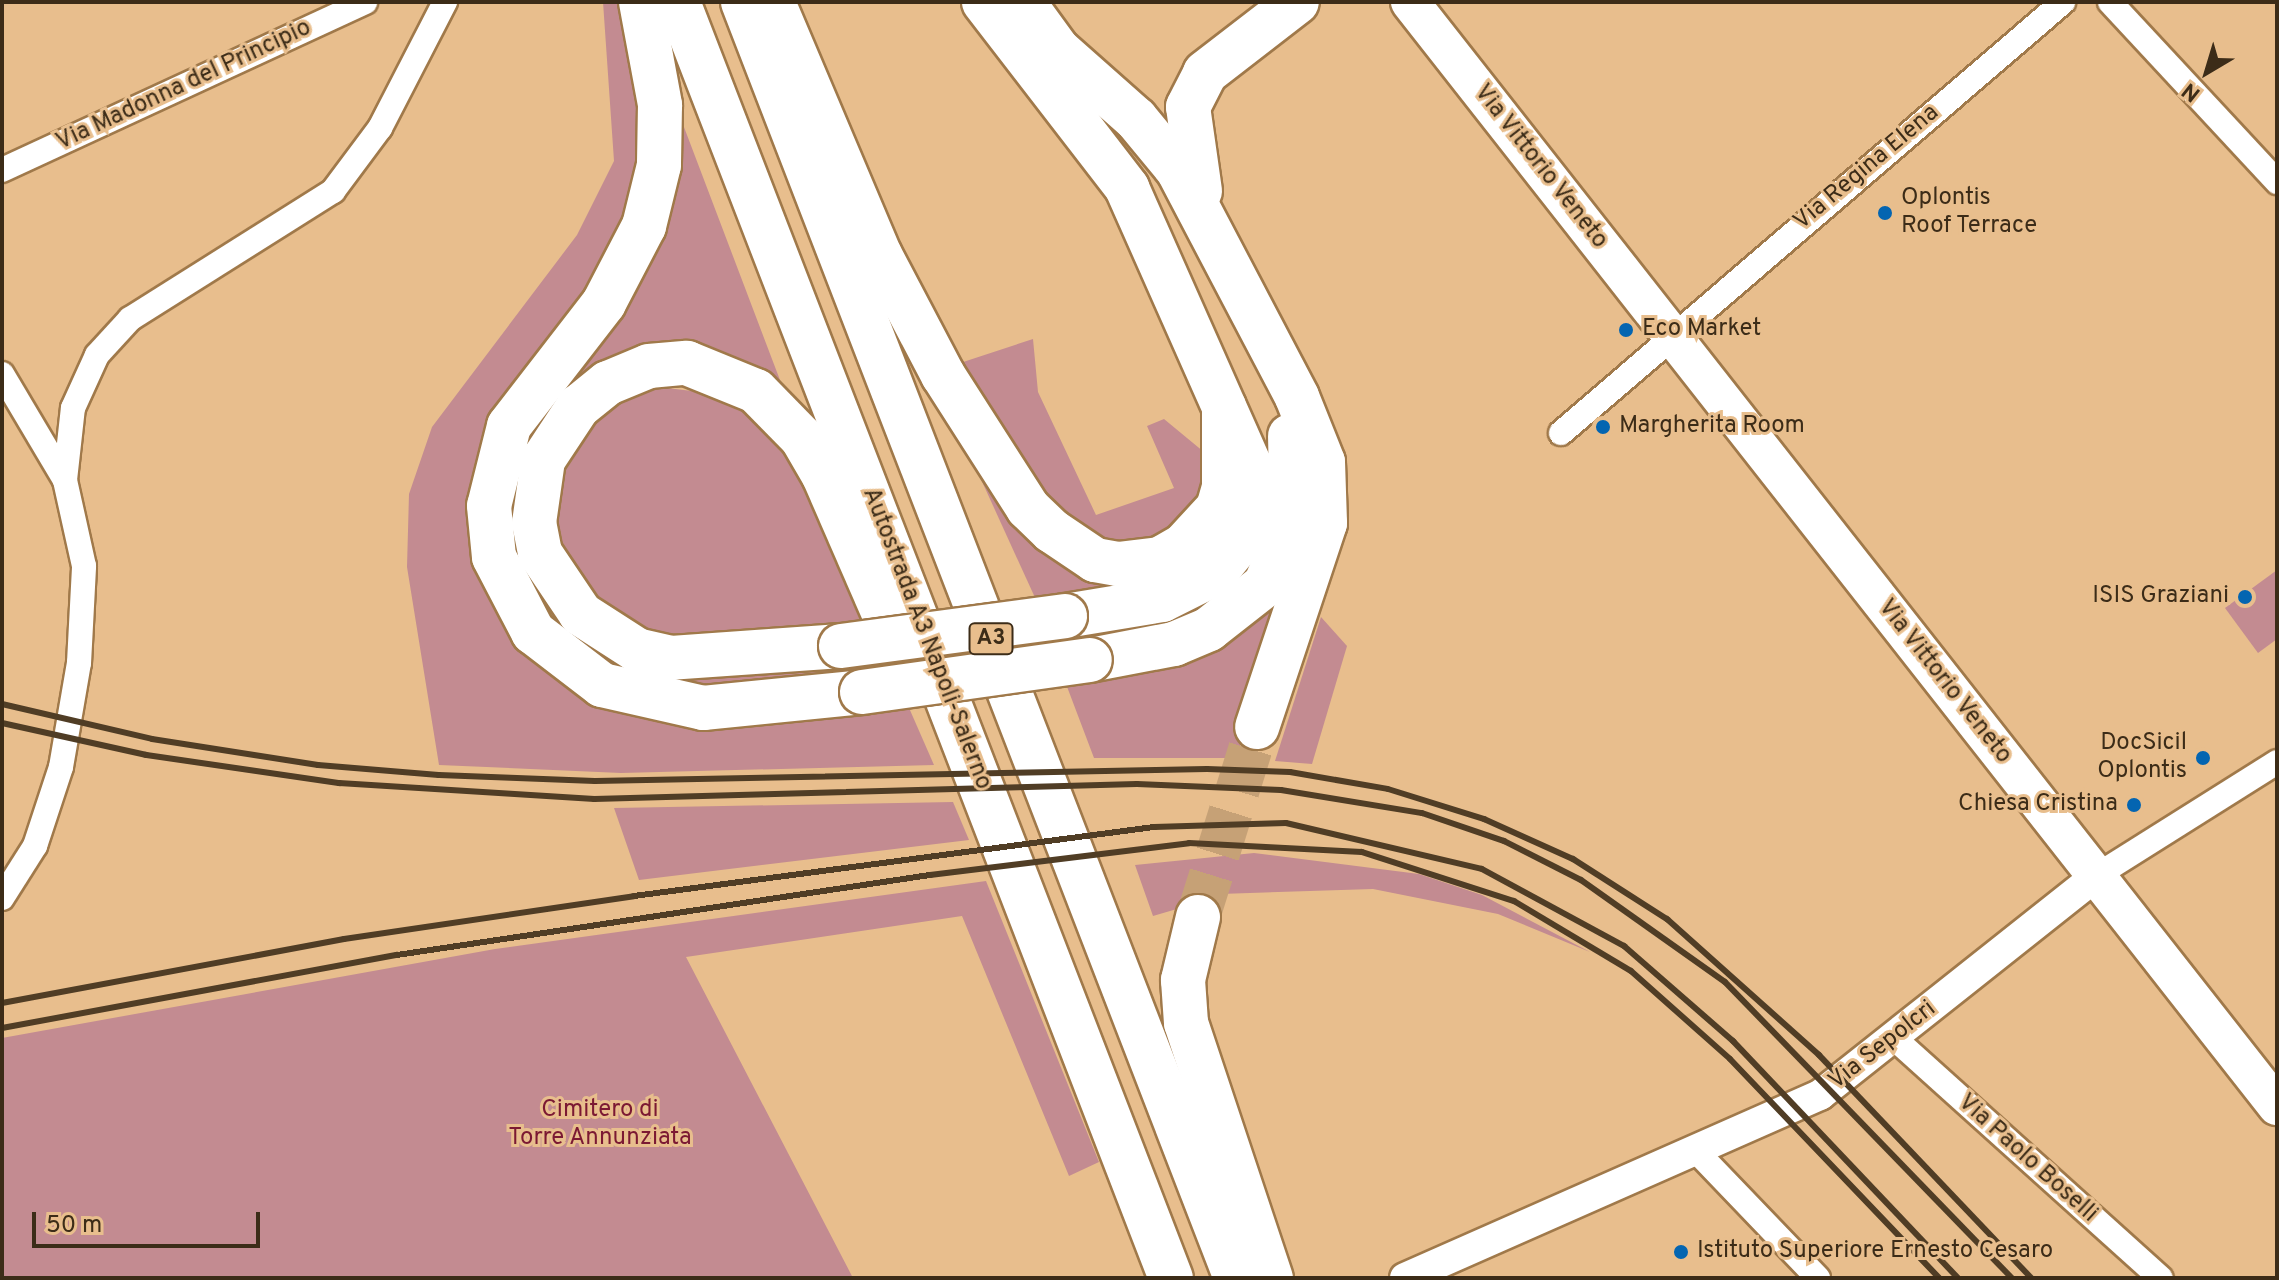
<!DOCTYPE html>
<html>
<head>
<meta charset="utf-8">
<style>
	body { margin:0 }
	#map { position:relative; width:2279px; height:1280px; overflow:hidden; background:#e8be8d; font-family:Overpass,sans-serif }
	div>[style] { position:absolute }
	.green>* { inset:0; background:#c38b91 }
	.motorway-tunnel>* { height:44px; margin-top:-22px; transform-origin:0; background:repeating-linear-gradient(90deg,#c6a176 0 44px,transparent 0 66px) }
	.roads { filter:drop-shadow(2px 0 #a0794a) drop-shadow(-2px 0 #a0794a) drop-shadow(0 2px #a0794a) drop-shadow(0 -2px #a0794a) }
	.minor>* { height:24px; margin:-12px; padding:0 12px; transform-origin:12px; border-radius:12px; background:#fff }
	.tertiary>* { height:30px; margin:-15px; padding:0 15px; transform-origin:15px; border-radius:15px; background:#fff }
	.primary>* { height:38px; margin:-19px; padding:0 19px; transform-origin:19px; border-radius:19px; background:#fff }
	.motorway>* { height:44px; margin:-22px; padding:0 22px; transform-origin:22px; border-radius:22px; background:#fff }
	.rail>* { height:6px; margin:-3px; padding:0 3px; transform-origin:3px; border-radius:3px; background:#503d25 }
	.bridges { filter:drop-shadow(2px 0 #a0794a) drop-shadow(-2px 0 #a0794a) drop-shadow(0 2px #a0794a) drop-shadow(0 -2px #a0794a) }
	.motorway-bridge>* { height:44px; margin:-22px; padding:0 22px; transform-origin:22px; border-radius:22px; background:#fff }
	.dots>* { width:22px; height:22px; translate:-50% -50%; box-sizing:border-box; border:4px solid #e8be8d; border-radius:50% }
	span { translate:-50% -50%; white-space:nowrap; text-align:center; line-height:1.15; -webkit-text-stroke:6px #e8be8d; paint-order:stroke }
	.shield-label span { padding:2px 6px; background:#e8be8d; border:2px solid; border-radius:6px; -webkit-text-stroke-width:0 }
	.shield-label { font-size:22px; color:#3c2c18; font-weight:700 }
	.street-label { font-size:24px; color:#3c2c18 }
	.poi-label { font-size:24px; color:#3c2c18 }
	.left { translate:0 -50%; text-align:left }
	.right { translate:-100% -50%; text-align:right }
	.park-label { font-size:24px; color:#7b1933 }
	.frame { position:absolute; inset:0; border:4px solid #3c2c18; pointer-events:none }
	.north { position:absolute; left:2167px; top:32px; width:80px; height:80px; -webkit-text-stroke:6px #e8be8d; paint-order:stroke; rotate:218deg; font-size:22px; font-weight:700; line-height:32px; text-align:center; color:#3c2c18 }
	.north::after { content:''; display:block; margin:auto; width:28px; height:36px; background:#3c2c18; clip-path:polygon(50% 0,100% 100%,50% 72%,0 100%) }
	.scale { position:absolute; left:32px; top:1212px; width:228px; height:36px; box-sizing:border-box; border:4px solid #3c2c18; border-top:0; padding-left:10px; font-size:24px; line-height:28px; white-space:nowrap; color:#3c2c18; -webkit-text-stroke:6px #e8be8d; paint-order:stroke }
</style>
</head>
<body>
<div id="map">
	<div class="green">
		<div style="clip-path:polygon(603px 2px,622px 2px,636px 54px,644px 153px,622px 236px,473px 509px,568px 686px,906px 701px,934px 765px,621px 773px,439px 765px,407px 567px,409px 494px,432px 427px,577px 235px,614px 161px)"></div>
		<div style="clip-path:polygon(676px 106px,783px 388px,748px 364px,667px 349px,529px 452px,589px 644px,889px 655px,893px 668px,706px 690px,645px 682px,570px 647px,541px 617px,511px 555px,506px 487px)"></div>
		<div style="clip-path:polygon(1033px 339px,1038px 392px,1096px 515px,1174px 488px,1147px 426px,1164px 419px,1210px 457px,1212px 500px,1147px 547px,1088px 538px,1062px 518px,954px 365px)"></div>
		<div style="clip-path:polygon(642px 385px,717px 394px,756px 416px,807px 480px,871px 623px,651px 639px,592px 603px,553px 544px,558px 465px,576px 430px)"></div>
		<div style="clip-path:polygon(953px 418px,1141px 583px,1037px 602px)"></div>
		<div style="clip-path:polygon(2277px 570px,2277px 639px,2258px 653px,2225px 608px)"></div>
		<div style="clip-path:polygon(1290px 584px,1242px 722px,1239px 758px,1094px 758px,1066px 684px,1199px 655px,1236px 638px)"></div>
		<div style="clip-path:polygon(1321px 617px,1347px 646px,1312px 764px,1275px 761px)"></div>
		<div style="clip-path:polygon(953px 802px,969px 840px,639px 880px,614px 808px)"></div>
		<div style="clip-path:polygon(1254px 853px,1419px 874px,1482px 895px,1590px 952px,1498px 914px,1373px 889px,1220px 894px,1217px 916px,1187px 906px,1153px 916px,1135px 865px)"></div>
		<div style="clip-path:polygon(986px 881px,1099px 1162px,1069px 1176px,962px 916px,686px 957px,853px 1278px,2px 1278px,2px 1038px,495px 949px)"></div>
	</div>
	<div class="motorway-tunnel">
		<div style="left:1198px;top:917px;width:199px;rotate:-72.7deg"></div>
	</div>
	<div class="roads">
		<div class="minor">
			<div style="left:2110px;top:2px;width:246px;rotate:47.1deg"></div>
			<div style="left:2px;top:170px;width:400px;rotate:-24.8deg"></div>
			<div style="left:2px;top:374px;width:123px;rotate:59.3deg"></div>
			<div style="left:1561px;top:433px;width:662px;rotate:-40.65deg"></div>
			<div style="left:2096px;top:876px;width:214px;rotate:-32.2deg"></div>
			<div style="left:2px;top:898px;width:62px;rotate:-57.6deg"></div>
			<div style="left:35px;top:846px;width:83px;rotate:-71.8deg"></div>
			<div style="left:61px;top:767px;width:106px;rotate:-80.2deg"></div>
			<div style="left:79px;top:663px;width:97px;rotate:-87deg"></div>
			<div style="left:84px;top:566px;width:88px;rotate:-102.5deg"></div>
			<div style="left:65px;top:480px;width:72px;rotate:-83.7deg"></div>
			<div style="left:73px;top:408px;width:58px;rotate:-65.6deg"></div>
			<div style="left:97px;top:355px;width:49px;rotate:-47.5deg"></div>
			<div style="left:130px;top:319px;width:240px;rotate:-32.2deg"></div>
			<div style="left:333px;top:191px;width:79px;rotate:-53.3deg"></div>
			<div style="left:380px;top:128px;width:142px;rotate:-62.7deg"></div>
			<div style="left:1894px;top:1038px;width:359px;rotate:42deg"></div>
			<div style="left:1699px;top:1154px;width:172px;rotate:46.2deg"></div>
		</div>
		<div class="tertiary">
			<div style="left:1405px;top:1278px;width:454px;rotate:-23.8deg"></div>
			<div style="left:1820px;top:1095px;width:352px;rotate:-38.4deg"></div>
		</div>
		<div class="primary">
			<div style="left:1410px;top:2px;width:1404px;rotate:51.86deg"></div>
		</div>
		<div class="motorway">
			<div style="left:641px;top:2px;width:105px;rotate:79.5deg"></div>
			<div style="left:660px;top:105px;width:60px;rotate:91deg"></div>
			<div style="left:659px;top:165px;width:63px;rotate:103.8deg"></div>
			<div style="left:644px;top:226px;width:87px;rotate:117.5deg"></div>
			<div style="left:604px;top:303px;width:155px;rotate:127.7deg"></div>
			<div style="left:509px;top:426px;width:82px;rotate:104deg"></div>
			<div style="left:489px;top:506px;width:51px;rotate:84.4deg"></div>
			<div style="left:494px;top:557px;width:85px;rotate:62.5deg"></div>
			<div style="left:533px;top:632px;width:87px;rotate:37.5deg"></div>
			<div style="left:602px;top:685px;width:104px;rotate:12.8deg"></div>
			<div style="left:703px;top:708px;width:160px;rotate:-5.7deg"></div>
			<div style="left:678px;top:2px;width:1368px;rotate:68.88deg"></div>
			<div style="left:743px;top:2px;width:1368px;rotate:68.88deg"></div>
			<div style="left:984px;top:2px;width:235px;rotate:52.4deg"></div>
			<div style="left:1127px;top:188px;width:303px;rotate:66.1deg"></div>
			<div style="left:1250px;top:465px;width:26px;rotate:81deg"></div>
			<div style="left:1254px;top:491px;width:49px;rotate:102.9deg"></div>
			<div style="left:1243px;top:539px;width:45px;rotate:129.6deg"></div>
			<div style="left:1214px;top:574px;width:58px;rotate:153.4deg"></div>
			<div style="left:1162px;top:600px;width:98px;rotate:170.6deg"></div>
			<div style="left:1023px;top:2px;width:59px;rotate:53.9deg"></div>
			<div style="left:1058px;top:50px;width:104px;rotate:41.5deg"></div>
			<div style="left:1136px;top:119px;width:66px;rotate:50.5deg"></div>
			<div style="left:1178px;top:170px;width:256px;rotate:62.3deg"></div>
			<div style="left:1297px;top:397px;width:70px;rotate:68.2deg"></div>
			<div style="left:1323px;top:462px;width:61px;rotate:88.1deg"></div>
			<div style="left:1325px;top:523px;width:215px;rotate:108.4deg"></div>
			<div style="left:778px;top:14px;width:262px;rotate:67.1deg"></div>
			<div style="left:880px;top:255px;width:136px;rotate:62.3deg"></div>
			<div style="left:943px;top:375px;width:158px;rotate:57.4deg"></div>
			<div style="left:1028px;top:508px;width:33px;rotate:44deg"></div>
			<div style="left:1052px;top:531px;width:52px;rotate:34deg"></div>
			<div style="left:1095px;top:560px;width:23px;rotate:10deg"></div>
			<div style="left:1118px;top:564px;width:42px;rotate:-6.8deg"></div>
			<div style="left:1160px;top:559px;width:28px;rotate:-30deg"></div>
			<div style="left:1184px;top:545px;width:50px;rotate:-47.4deg"></div>
			<div style="left:1218px;top:508px;width:22px;rotate:-74deg"></div>
			<div style="left:1224px;top:487px;width:80px;rotate:-90deg"></div>
			<div style="left:1200px;top:191px;width:85px;rotate:-98.1deg"></div>
			<div style="left:1188px;top:107px;width:38px;rotate:-63deg"></div>
			<div style="left:1205px;top:73px;width:116px;rotate:-37.7deg"></div>
			<div style="left:841px;top:646px;width:170px;rotate:176deg"></div>
			<div style="left:671px;top:658px;width:35px;rotate:-167deg"></div>
			<div style="left:637px;top:650px;width:67px;rotate:-147.3deg"></div>
			<div style="left:581px;top:614px;width:73px;rotate:-123.9deg"></div>
			<div style="left:540px;top:553px;width:31px;rotate:-101deg"></div>
			<div style="left:534px;top:523px;width:64px;rotate:-81.9deg"></div>
			<div style="left:543px;top:460px;width:64px;rotate:-56.6deg"></div>
			<div style="left:578px;top:407px;width:38px;rotate:-39deg"></div>
			<div style="left:608px;top:383px;width:44px;rotate:-22.5deg"></div>
			<div style="left:649px;top:366px;width:38px;rotate:-5deg"></div>
			<div style="left:687px;top:363px;width:74px;rotate:22.1deg"></div>
			<div style="left:756px;top:391px;width:66px;rotate:45.6deg"></div>
			<div style="left:802px;top:438px;width:44px;rotate:59.9deg"></div>
			<div style="left:824px;top:476px;width:178px;rotate:66.5deg"></div>
			<div style="left:1090px;top:660px;width:86px;rotate:-10.8deg"></div>
			<div style="left:1174px;top:644px;width:38px;rotate:-23deg"></div>
			<div style="left:1209px;top:629px;width:71px;rotate:-38.2deg"></div>
			<div style="left:1265px;top:585px;width:68px;rotate:-66.5deg"></div>
			<div style="left:1292px;top:523px;width:87px;rotate:-91.3deg"></div>
			<div style="left:1198px;top:917px;width:65px;rotate:103.4deg"></div>
			<div style="left:1183px;top:980px;width:43px;rotate:86deg"></div>
			<div style="left:1186px;top:1023px;width:269px;rotate:71.6deg"></div>
		</div>
	</div>
	<div class="rail">
		<div style="left:2px;top:704px;width:154px;rotate:13.1deg"></div>
		<div style="left:152px;top:739px;width:168px;rotate:8.9deg"></div>
		<div style="left:318px;top:765px;width:121px;rotate:4.7deg"></div>
		<div style="left:439px;top:775px;width:156px;rotate:2.2deg"></div>
		<div style="left:595px;top:781px;width:612px;rotate:-1.12deg"></div>
		<div style="left:1207px;top:769px;width:83px;rotate:2.1deg"></div>
		<div style="left:1290px;top:772px;width:99px;rotate:9.8deg"></div>
		<div style="left:1388px;top:789px;width:101px;rotate:17.4deg"></div>
		<div style="left:1484px;top:819px;width:98px;rotate:24.2deg"></div>
		<div style="left:1573px;top:859px;width:112px;rotate:32.6deg"></div>
		<div style="left:1667px;top:919px;width:204px;rotate:41.8deg"></div>
		<div style="left:1819px;top:1055px;width:308px;rotate:46.4deg"></div>
		<div style="left:2px;top:723px;width:148px;rotate:12.5deg"></div>
		<div style="left:146px;top:755px;width:195px;rotate:8.3deg"></div>
		<div style="left:339px;top:783px;width:256px;rotate:3.6deg"></div>
		<div style="left:594px;top:799px;width:543px;rotate:-1.58deg"></div>
		<div style="left:1137px;top:784px;width:144px;rotate:2.4deg"></div>
		<div style="left:1281px;top:790px;width:143px;rotate:9.3deg"></div>
		<div style="left:1422px;top:813px;width:87px;rotate:18.9deg"></div>
		<div style="left:1504px;top:841px;width:86px;rotate:26.9deg"></div>
		<div style="left:1581px;top:880px;width:176px;rotate:35.3deg"></div>
		<div style="left:1725px;top:982px;width:412px;rotate:45.9deg"></div>
		<div style="left:2px;top:1003px;width:348px;rotate:-10.6deg"></div>
		<div style="left:344px;top:939px;width:293px;rotate:-8.4deg"></div>
		<div style="left:634px;top:896px;width:525px;rotate:-7.56deg"></div>
		<div style="left:1154px;top:827px;width:132px;rotate:-1.7deg"></div>
		<div style="left:1286px;top:823px;width:201px;rotate:13.2deg"></div>
		<div style="left:1482px;top:869px;width:162px;rotate:28.5deg"></div>
		<div style="left:1624px;top:946px;width:145px;rotate:41.1deg"></div>
		<div style="left:1733px;top:1041px;width:327px;rotate:46.5deg"></div>
		<div style="left:2px;top:1028px;width:402px;rotate:-10.5deg"></div>
		<div style="left:397px;top:955px;width:539px;rotate:-8.54deg"></div>
		<div style="left:930px;top:875px;width:261px;rotate:-7deg"></div>
		<div style="left:1189px;top:843px;width:173px;rotate:3deg"></div>
		<div style="left:1362px;top:852px;width:160px;rotate:17.9deg"></div>
		<div style="left:1514px;top:901px;width:136px;rotate:30.9deg"></div>
		<div style="left:1631px;top:971px;width:132px;rotate:41.6deg"></div>
		<div style="left:1730px;top:1059px;width:303px;rotate:46.3deg"></div>
	</div>
	<div class="bridges">
		<div class="motorway-bridge">
			<div style="left:841px;top:646px;width:226px;rotate:-7.6deg"></div>
			<div style="left:862px;top:692px;width:230px;rotate:-8deg"></div>
		</div>
	</div>
	<div class="dots">
		<div style="left:1885px;top:213px;background:#0465b1"></div>
		<div style="left:1626px;top:330px;background:#0465b1"></div>
		<div style="left:1603px;top:427px;background:#0465b1"></div>
		<div style="left:2245px;top:597px;background:#0465b1"></div>
		<div style="left:2203px;top:758px;background:#0465b1"></div>
		<div style="left:2134px;top:805px;background:#0465b1"></div>
		<div style="left:1681px;top:1252px;background:#0465b1"></div>
	</div>
	<div class="shield-label">
		<span style="left:991px;top:639px">A3</span>
	</div>
	<div class="street-label">
		<span style="left:184px;top:86px;rotate:-25deg">Via Madonna del Principio</span>
		<span style="left:1540px;top:167px;rotate:52deg">Via Vittorio Veneto</span>
		<span style="left:1867px;top:168px;rotate:-40deg">Via Regina Elena</span>
		<span style="left:926px;top:639px;rotate:69deg">Autostrada A3 Napoli-Salerno</span>
		<span style="left:1944px;top:682px;rotate:52deg">Via Vittorio Veneto</span>
		<span style="left:1883px;top:1046px;rotate:-38deg">Via Sepolcri</span>
		<span style="left:2027px;top:1159px;rotate:42deg">Via Paolo Boselli</span>
	</div>
	<div class="poi-label">
		<span class="left" style="left:1901px;top:213px">Oplontis<br>Roof Terrace</span>
		<span class="left" style="left:1642px;top:330px">Eco Market</span>
		<span class="left" style="left:1619px;top:427px">Margherita Room</span>
		<span class="right" style="left:2229px;top:597px">ISIS Graziani</span>
		<span class="right" style="left:2187px;top:758px">DocSicil<br>Oplontis</span>
		<span class="right" style="left:2118px;top:805px">Chiesa Cristina</span>
		<span class="left" style="left:1697px;top:1252px">Istituto Superiore Ernesto Cesaro</span>
	</div>
	<div class="park-label">
		<span style="left:600px;top:1125px">Cimitero di<br>Torre Annunziata</span>
	</div>
	<div class="frame"></div>
	<div class="north">N</div>
	<div class="scale">50 m</div>
</div>
</body>
</html>
